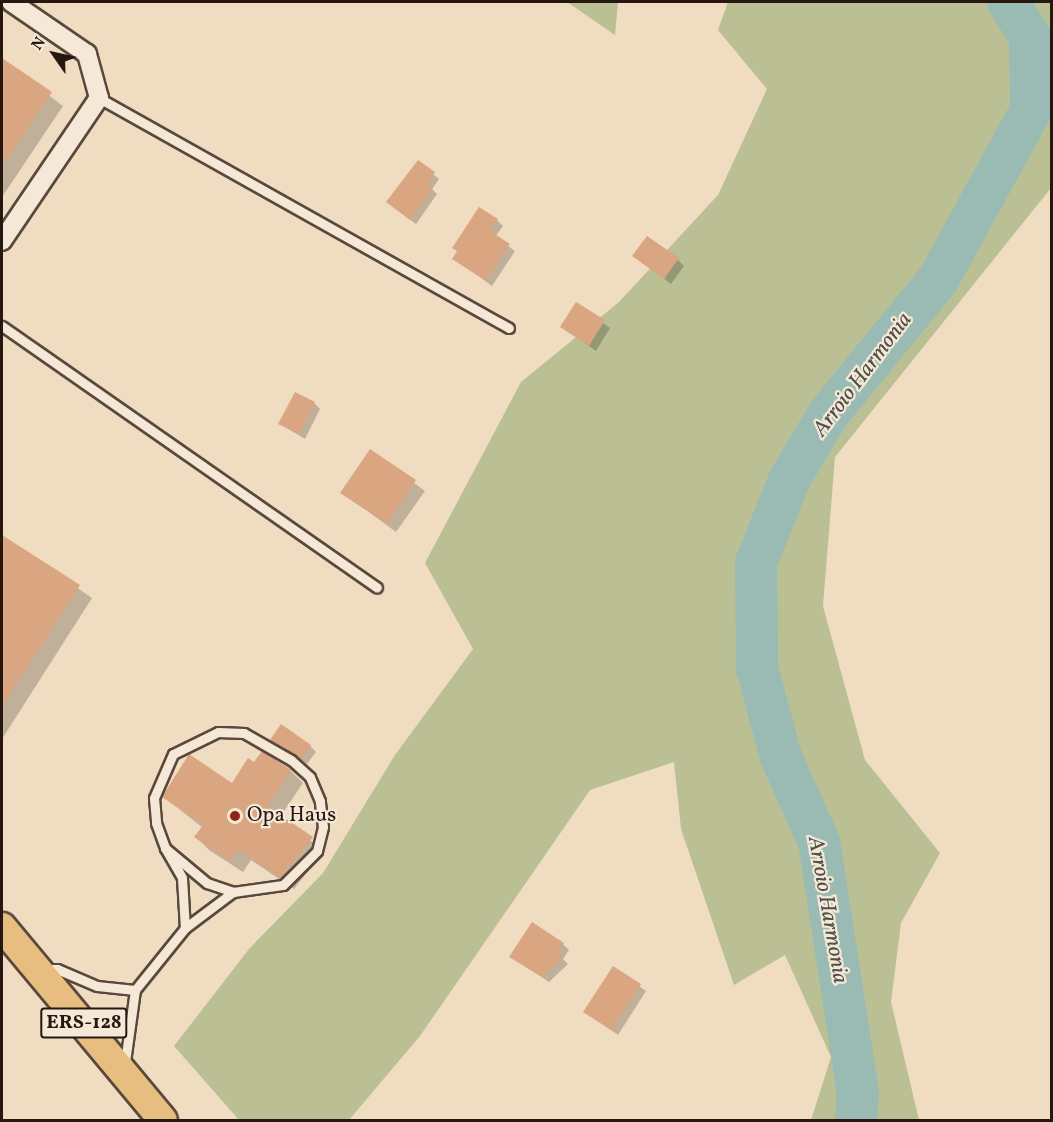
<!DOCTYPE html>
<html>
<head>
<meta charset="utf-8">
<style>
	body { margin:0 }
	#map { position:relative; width:1053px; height:1122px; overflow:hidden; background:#f0dcc1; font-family:Vollkorn,serif }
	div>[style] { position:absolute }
	.green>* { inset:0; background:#bac093 }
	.shadow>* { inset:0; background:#0003 }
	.river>* { height:42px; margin:-21px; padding:0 21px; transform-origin:21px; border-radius:21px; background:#9abbb4 }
	.building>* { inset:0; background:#d9a681 }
	.roads { filter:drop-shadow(2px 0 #59483d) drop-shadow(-2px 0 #59483d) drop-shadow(0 2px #59483d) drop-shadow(0 -2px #59483d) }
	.lane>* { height:9px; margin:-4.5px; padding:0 4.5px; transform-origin:4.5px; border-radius:4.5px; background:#f5e8d7 }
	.street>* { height:18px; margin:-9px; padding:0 9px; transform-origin:9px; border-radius:9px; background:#f5e8d7 }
	.primary>* { height:28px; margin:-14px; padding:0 14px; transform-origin:14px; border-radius:14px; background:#e8be80 }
	.dots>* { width:16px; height:16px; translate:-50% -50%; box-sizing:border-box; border:3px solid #f5e8d7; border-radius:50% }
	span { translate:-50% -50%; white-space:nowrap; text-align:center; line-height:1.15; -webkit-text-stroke:4.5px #f5e8d7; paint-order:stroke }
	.shield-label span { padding:2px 4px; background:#f5e8d7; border:2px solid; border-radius:4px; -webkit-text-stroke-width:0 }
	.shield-label { font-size:20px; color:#271711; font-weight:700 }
	.poi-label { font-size:21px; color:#271711 }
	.left { translate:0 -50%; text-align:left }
	.water-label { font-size:22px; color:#4f504a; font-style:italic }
	.frame { position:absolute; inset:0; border:3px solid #271711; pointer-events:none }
	.north { position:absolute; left:24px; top:24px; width:60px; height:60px; -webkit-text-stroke:4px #f5e8d7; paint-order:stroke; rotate:304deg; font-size:16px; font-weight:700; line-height:24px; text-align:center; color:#271711 }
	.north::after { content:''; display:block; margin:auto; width:21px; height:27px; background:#271711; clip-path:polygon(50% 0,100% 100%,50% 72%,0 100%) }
</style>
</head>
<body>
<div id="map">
	<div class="green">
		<div style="clip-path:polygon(567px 2px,618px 2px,615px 35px)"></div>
		<div style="clip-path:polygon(728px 2px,1051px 2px,1051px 188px,835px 457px,823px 606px,865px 760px,940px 853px,901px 923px,891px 1002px,919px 1120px,811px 1120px,831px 1057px,785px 955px,734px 985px,681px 829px,674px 762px,590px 790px,420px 1036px,349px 1120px,239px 1120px,174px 1046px,249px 949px,323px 873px,395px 755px,473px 649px,425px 563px,521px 382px,619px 302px,718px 195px,767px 89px,718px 30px)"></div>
	</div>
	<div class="shadow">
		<div style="clip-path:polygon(2px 60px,63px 106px,2px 197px)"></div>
		<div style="clip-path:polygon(418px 162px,439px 179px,432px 189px,437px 194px,416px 224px,393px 207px)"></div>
		<div style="clip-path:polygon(497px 220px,503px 226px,495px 237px,515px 251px,492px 286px,454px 258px)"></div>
		<div style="clip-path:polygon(634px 256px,678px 260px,684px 266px,671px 284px)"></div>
		<div style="clip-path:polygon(577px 304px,610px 328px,596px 351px,562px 327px)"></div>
		<div style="clip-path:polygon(314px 403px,320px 409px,305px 439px,280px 424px)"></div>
		<div style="clip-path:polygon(371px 451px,425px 491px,396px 532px,342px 492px)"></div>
		<div style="clip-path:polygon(2px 536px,92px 598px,2px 739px)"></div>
		<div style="clip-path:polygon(271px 740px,310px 746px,316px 752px,307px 764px)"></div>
		<div style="clip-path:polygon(254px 764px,291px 771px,303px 783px,280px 817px,324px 851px,294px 889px,251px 860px,243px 872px,209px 850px,196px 837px,203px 828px,164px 797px,232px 785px)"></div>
		<div style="clip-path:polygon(563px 944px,569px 950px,563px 959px,568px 964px,549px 982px,511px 957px)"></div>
		<div style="clip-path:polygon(614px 968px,646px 991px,618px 1035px,585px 1012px)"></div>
	</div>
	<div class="river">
		<div style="left:856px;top:1120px;width:27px;rotate:-86deg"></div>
		<div style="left:858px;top:1093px;width:254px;rotate:-98.8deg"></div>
		<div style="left:819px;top:842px;width:93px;rotate:-114.1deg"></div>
		<div style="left:781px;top:757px;width:92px;rotate:-105.1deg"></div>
		<div style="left:757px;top:668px;width:105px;rotate:-90.5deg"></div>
		<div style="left:756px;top:563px;width:89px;rotate:-68.3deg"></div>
		<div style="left:789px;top:480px;width:78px;rotate:-59.2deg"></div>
		<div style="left:829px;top:413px;width:172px;rotate:-50.7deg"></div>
		<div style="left:938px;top:280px;width:194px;rotate:-61.3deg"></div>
		<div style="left:1031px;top:110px;width:73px;rotate:-90.8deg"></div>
		<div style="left:1030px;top:37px;width:41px;rotate:-122.2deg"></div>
	</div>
	<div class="building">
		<div style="clip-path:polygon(2px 58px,52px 92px,2px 166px)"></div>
		<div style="clip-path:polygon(418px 160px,435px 172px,427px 184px,433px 188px,410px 220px,386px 202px)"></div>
		<div style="clip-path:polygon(479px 207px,498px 219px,490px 231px,510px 244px,486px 281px,452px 259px,457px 251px,452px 248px)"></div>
		<div style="clip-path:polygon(647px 236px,679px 258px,664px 279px,632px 256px)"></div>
		<div style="clip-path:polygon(576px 302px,605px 320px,589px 346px,560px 327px)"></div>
		<div style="clip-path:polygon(295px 392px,315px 402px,299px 434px,278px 424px)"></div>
		<div style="clip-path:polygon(370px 449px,416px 480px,387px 524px,340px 493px)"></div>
		<div style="clip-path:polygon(2px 535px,80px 585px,2px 707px)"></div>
		<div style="clip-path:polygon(281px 724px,311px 745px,301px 760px,270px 740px)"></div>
		<div style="clip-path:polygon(262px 751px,291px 770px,267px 806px,313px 837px,281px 878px,238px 849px,230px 861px,194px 837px,203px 825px,162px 797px,189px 754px,232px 783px,248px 758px,254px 762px)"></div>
		<div style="clip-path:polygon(532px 922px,564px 943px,557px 953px,563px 957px,542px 977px,509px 957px)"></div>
		<div style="clip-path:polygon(613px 966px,641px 984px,611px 1030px,583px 1012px)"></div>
	</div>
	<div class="roads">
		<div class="lane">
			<div style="left:99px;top:98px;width:470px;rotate:29.3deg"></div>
			<div style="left:2px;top:326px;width:457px;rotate:34.9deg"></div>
			<div style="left:165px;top:848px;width:55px;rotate:39.8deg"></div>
			<div style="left:207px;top:883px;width:28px;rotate:19deg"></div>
			<div style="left:233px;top:892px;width:50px;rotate:-8deg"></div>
			<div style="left:283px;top:885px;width:48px;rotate:-45deg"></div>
			<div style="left:317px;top:851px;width:25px;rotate:-76deg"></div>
			<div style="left:323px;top:827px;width:26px;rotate:-97deg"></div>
			<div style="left:320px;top:801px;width:26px;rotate:-113deg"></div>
			<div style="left:310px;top:777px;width:25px;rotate:-138deg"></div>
			<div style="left:291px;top:760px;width:54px;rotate:-150.1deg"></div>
			<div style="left:244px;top:733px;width:26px;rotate:-178deg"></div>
			<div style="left:218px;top:732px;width:50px;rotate:153.9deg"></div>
			<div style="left:173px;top:754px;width:48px;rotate:113.4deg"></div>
			<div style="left:154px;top:798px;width:25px;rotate:85deg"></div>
			<div style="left:156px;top:823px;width:27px;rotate:70deg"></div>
			<div style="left:165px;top:848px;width:34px;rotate:60deg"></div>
			<div style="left:182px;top:878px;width:50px;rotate:86.6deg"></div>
			<div style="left:44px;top:969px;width:13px"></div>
			<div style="left:57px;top:969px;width:43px;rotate:23deg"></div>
			<div style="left:97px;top:986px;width:38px;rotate:6deg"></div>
			<div style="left:125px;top:1062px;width:73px;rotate:-82.1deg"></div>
			<div style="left:135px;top:990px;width:80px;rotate:-51.1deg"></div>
			<div style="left:185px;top:928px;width:60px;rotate:-36.9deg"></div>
		</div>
		<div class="street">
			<div style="left:2px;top:241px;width:173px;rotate:-55.9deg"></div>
			<div style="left:99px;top:98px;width:46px;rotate:-105.3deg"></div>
			<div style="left:87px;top:54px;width:92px;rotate:-145.6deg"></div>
		</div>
		<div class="primary">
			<div style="left:2px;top:927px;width:251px;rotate:50.2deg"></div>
		</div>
	</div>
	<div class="dots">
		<div style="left:235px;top:816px;background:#8f2418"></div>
	</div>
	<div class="shield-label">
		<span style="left:84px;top:1023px">ERS-128</span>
	</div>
	<div class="poi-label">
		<span class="left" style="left:247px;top:816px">Opa Haus</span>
	</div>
	<div class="water-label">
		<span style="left:863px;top:375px;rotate:-53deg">Arroio Harmonia</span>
		<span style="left:827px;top:910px;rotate:80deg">Arroio Harmonia</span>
	</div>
	<div class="frame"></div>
	<div class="north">N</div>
</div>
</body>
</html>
